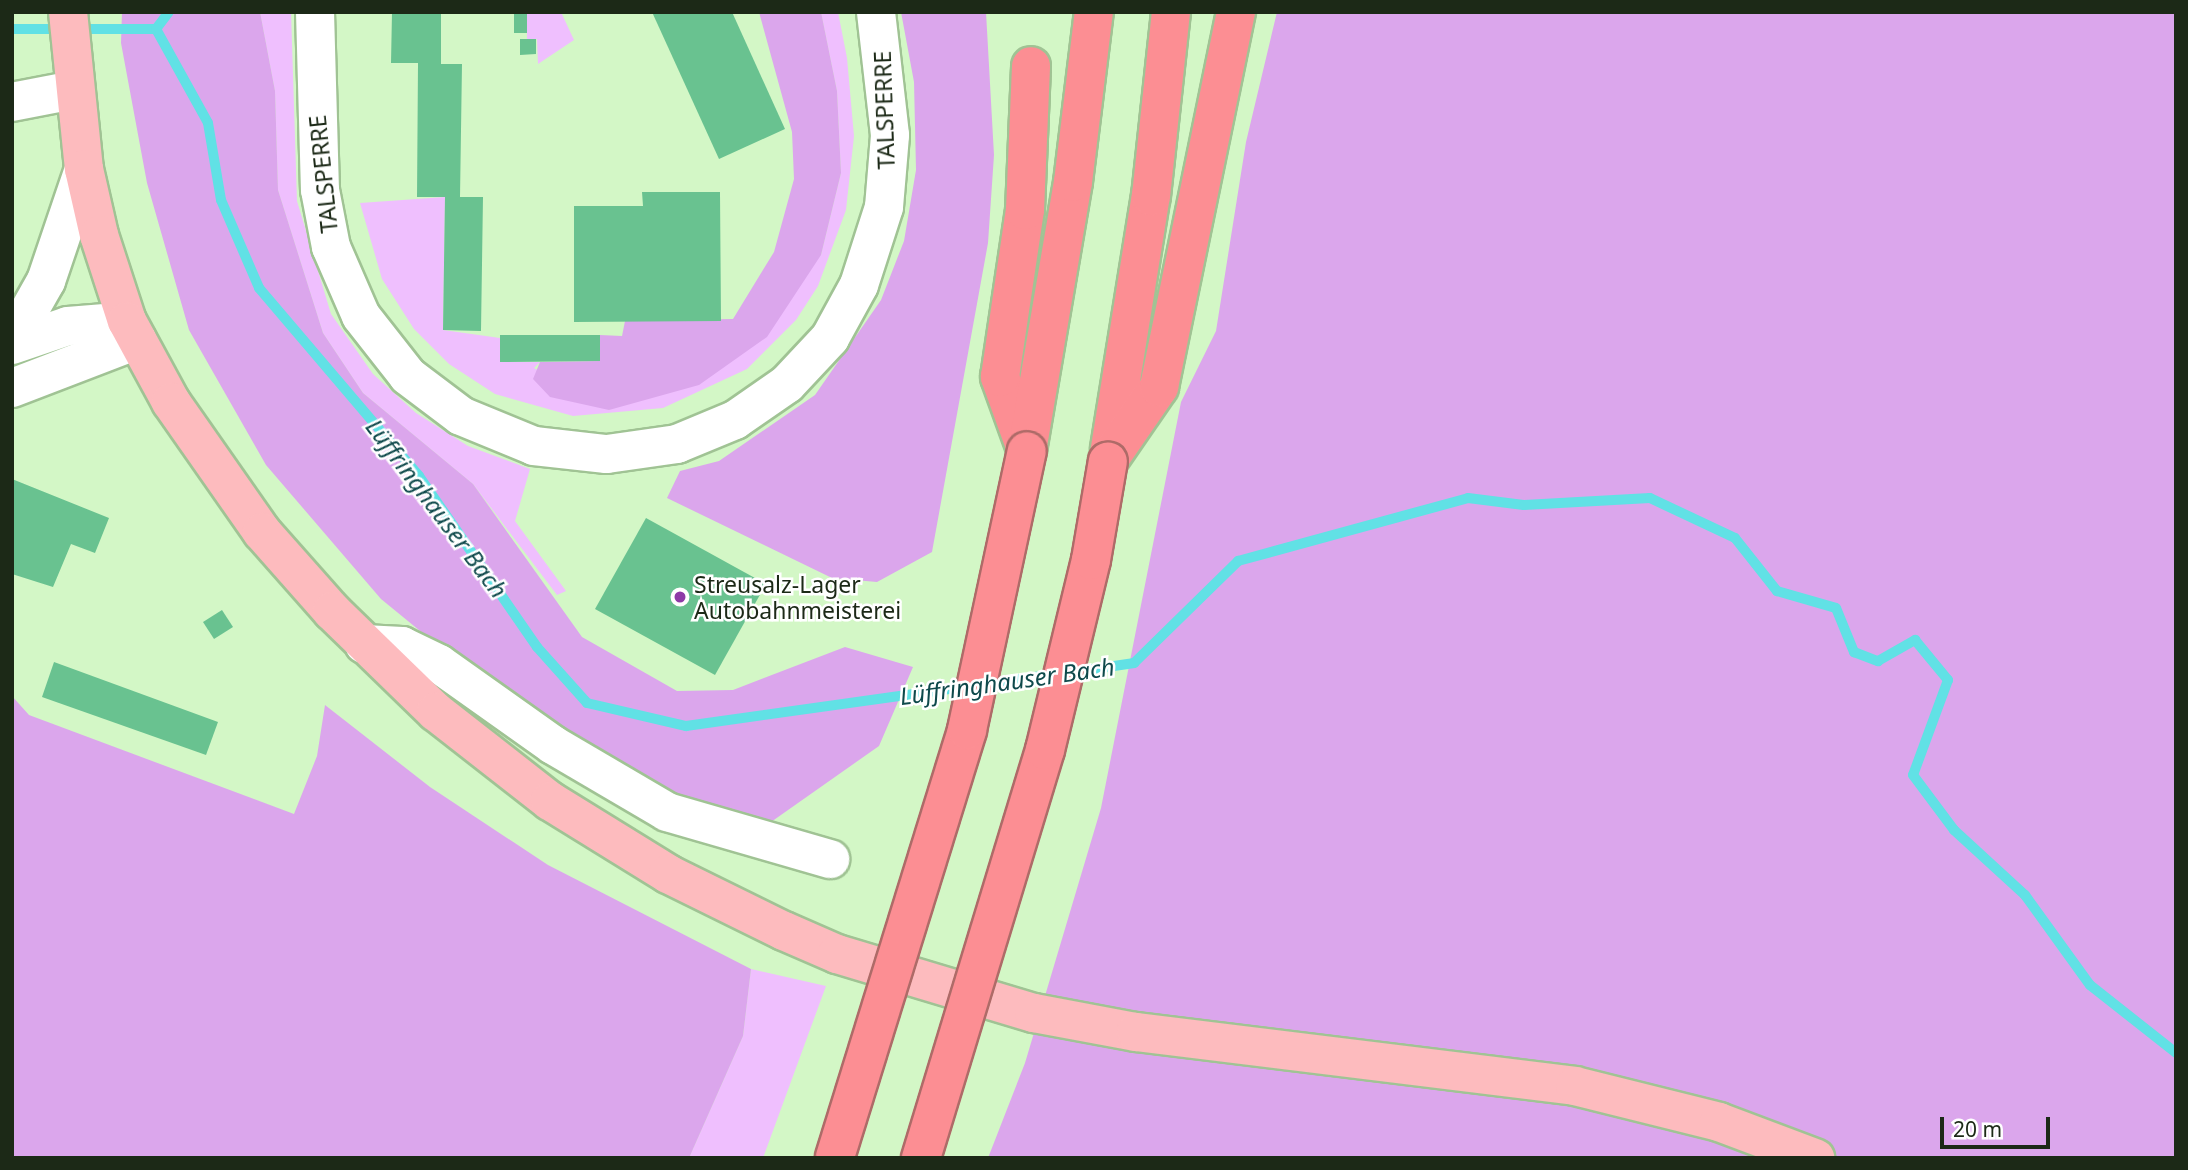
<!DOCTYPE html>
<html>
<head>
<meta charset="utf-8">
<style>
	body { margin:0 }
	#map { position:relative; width:2188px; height:1170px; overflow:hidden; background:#d3f7c6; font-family:"Noto Sans",sans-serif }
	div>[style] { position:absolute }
	.green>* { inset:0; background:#efbffe }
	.forest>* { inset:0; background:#dba6ec }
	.stream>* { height:10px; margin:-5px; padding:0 5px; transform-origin:5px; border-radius:5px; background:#61e1e5 }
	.building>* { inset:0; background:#69c290 }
	.roads { filter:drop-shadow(2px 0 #a0c394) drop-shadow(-2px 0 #a0c394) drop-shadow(0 2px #a0c394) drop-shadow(0 -2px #a0c394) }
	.minor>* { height:38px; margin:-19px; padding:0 19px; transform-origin:19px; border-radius:19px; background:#fff }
	.major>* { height:38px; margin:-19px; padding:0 19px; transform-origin:19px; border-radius:19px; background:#fdbbbe }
	.highway>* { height:38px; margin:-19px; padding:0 19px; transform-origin:19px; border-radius:19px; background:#fc8e93 }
	.bridges { filter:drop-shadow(2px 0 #ae6b68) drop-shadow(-2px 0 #ae6b68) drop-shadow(0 2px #ae6b68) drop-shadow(0 -2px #ae6b68) }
	.highway-bridge>* { height:38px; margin:-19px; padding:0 19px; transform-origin:19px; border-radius:19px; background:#fc8e93 }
	.dots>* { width:19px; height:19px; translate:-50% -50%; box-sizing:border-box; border:4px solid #fff; border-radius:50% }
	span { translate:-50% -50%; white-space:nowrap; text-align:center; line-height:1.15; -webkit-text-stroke:5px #fff; paint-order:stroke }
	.street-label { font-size:23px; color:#1c2917 }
	.poi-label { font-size:23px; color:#1c2917 }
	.left { translate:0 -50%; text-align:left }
	.water-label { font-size:24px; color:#0e494b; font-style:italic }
	.frame { position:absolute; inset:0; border:14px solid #1c2917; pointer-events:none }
	.scale { position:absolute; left:1940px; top:1117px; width:110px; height:32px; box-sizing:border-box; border:4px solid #1c2917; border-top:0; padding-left:9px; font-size:21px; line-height:24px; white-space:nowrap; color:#1c2917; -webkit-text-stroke:5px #fff; paint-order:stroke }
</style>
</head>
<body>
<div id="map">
	<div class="green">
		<div style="clip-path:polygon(260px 12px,291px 12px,297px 201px,331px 314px,373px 374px,416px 413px,468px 446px,530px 469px,515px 521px,566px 591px,557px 595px,473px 484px,363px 393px,323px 333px,278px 190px,275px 91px)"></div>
		<div style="clip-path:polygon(527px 12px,561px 12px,574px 40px,538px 64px,537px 39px,527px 39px)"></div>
		<div style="clip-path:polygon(821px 12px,838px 12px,847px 58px,854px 136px,846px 210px,818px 286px,796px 320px,747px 369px,663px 408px,573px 416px,495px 394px,449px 364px,414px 329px,382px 279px,360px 203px,445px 197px,443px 330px,500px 338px,500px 362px,540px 362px,534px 368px,609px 410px,821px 255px,841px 173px,837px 91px)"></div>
		<div style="clip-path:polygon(751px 969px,826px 986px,763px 1158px,689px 1158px,743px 1036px)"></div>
	</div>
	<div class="forest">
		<div style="clip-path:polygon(122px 12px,260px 12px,275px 91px,278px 190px,323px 333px,363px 393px,473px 484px,582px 637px,677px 691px,733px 690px,845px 647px,913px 667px,879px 746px,771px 822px,685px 804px,463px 666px,381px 599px,266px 465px,189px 330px,147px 183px,121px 43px)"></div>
		<div style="clip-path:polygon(759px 12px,821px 12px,837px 91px,841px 173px,821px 255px,767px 337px,699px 385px,609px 410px,550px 397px,533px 379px,540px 362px,600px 361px,600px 335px,622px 336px,625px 321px,733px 319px,774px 252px,794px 179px,792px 132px)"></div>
		<div style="clip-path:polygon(901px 12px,986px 12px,994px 155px,988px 243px,932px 552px,877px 582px,832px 578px,667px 498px,680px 471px,719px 461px,815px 395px,881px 300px,904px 241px,916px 170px,914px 82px)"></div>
		<div style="clip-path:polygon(1277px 12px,2176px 12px,2176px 1158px,988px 1158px,1025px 1063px,1101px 808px,1181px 402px,1216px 331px,1246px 142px)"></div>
		<div style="clip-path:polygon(12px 696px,29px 715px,294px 814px,317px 756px,325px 705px,430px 787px,548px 865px,751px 969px,743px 1036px,689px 1158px,12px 1158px)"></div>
	</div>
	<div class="stream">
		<div style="left:12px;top:29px;width:144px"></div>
		<div style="left:156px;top:29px;width:21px;rotate:-53deg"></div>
		<div style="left:156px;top:29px;width:107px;rotate:61deg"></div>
		<div style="left:208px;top:123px;width:78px;rotate:80.4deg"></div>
		<div style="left:221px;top:200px;width:96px;rotate:66.6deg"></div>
		<div style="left:259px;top:288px;width:247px;rotate:49.6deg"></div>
		<div style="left:419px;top:476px;width:208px;rotate:55.4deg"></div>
		<div style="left:537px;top:647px;width:75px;rotate:48.2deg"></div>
		<div style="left:587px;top:703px;width:102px;rotate:13.1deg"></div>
		<div style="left:686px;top:726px;width:375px;rotate:-8deg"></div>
		<div style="left:1073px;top:672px;width:62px;rotate:-8.4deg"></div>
		<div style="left:1134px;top:663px;width:146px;rotate:-44.4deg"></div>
		<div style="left:1238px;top:561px;width:238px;rotate:-15.3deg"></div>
		<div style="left:1468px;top:498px;width:56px;rotate:7.1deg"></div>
		<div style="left:1524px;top:505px;width:126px;rotate:-3.2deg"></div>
		<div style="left:1650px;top:498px;width:94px;rotate:25.2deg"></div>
		<div style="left:1735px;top:538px;width:68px;rotate:51.6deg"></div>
		<div style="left:1777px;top:591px;width:61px;rotate:16.1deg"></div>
		<div style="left:1836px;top:608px;width:48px;rotate:67.8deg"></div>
		<div style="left:1854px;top:652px;width:26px;rotate:21deg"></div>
		<div style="left:1878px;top:661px;width:43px;rotate:-29.6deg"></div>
		<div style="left:1915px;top:640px;width:52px;rotate:50.5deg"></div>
		<div style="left:1948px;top:680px;width:101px;rotate:110.2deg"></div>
		<div style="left:1913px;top:775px;width:69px;rotate:53.3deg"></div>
		<div style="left:1954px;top:830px;width:96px;rotate:42.5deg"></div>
		<div style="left:2025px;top:895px;width:111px;rotate:54.2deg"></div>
		<div style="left:2090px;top:985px;width:110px;rotate:38.3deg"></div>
	</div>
	<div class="building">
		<div style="clip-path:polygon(392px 12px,441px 12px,441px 64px,462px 64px,460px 197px,483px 197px,481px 331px,443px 330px,445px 197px,417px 197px,418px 63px,391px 63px)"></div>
		<div style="clip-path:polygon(514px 12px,527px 12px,527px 33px,514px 33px)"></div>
		<div style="clip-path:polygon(652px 12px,732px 12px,785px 129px,719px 159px)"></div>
		<div style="clip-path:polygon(520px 39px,536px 39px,536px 54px,520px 55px)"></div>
		<div style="clip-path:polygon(642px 192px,720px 192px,721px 321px,574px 322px,574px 206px,643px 206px)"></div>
		<div style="clip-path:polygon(600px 335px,600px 361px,500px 362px,500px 335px)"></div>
		<div style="clip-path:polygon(12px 479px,109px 518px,95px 553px,71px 544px,53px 587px,12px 574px)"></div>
		<div style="clip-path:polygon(646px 518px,766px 584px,715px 675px,595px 609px)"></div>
		<div style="clip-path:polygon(222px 610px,233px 627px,214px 639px,203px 622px)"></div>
		<div style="clip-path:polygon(54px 662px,218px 722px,206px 755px,42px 697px)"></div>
	</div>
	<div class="roads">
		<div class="minor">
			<div style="left:315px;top:12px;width:178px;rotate:88.4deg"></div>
			<div style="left:320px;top:190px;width:58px;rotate:79.1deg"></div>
			<div style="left:331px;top:247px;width:75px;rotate:66.5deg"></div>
			<div style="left:361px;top:316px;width:76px;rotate:51.9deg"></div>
			<div style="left:408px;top:376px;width:66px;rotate:37deg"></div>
			<div style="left:461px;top:416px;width:79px;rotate:22.3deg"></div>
			<div style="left:534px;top:446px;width:73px;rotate:6.3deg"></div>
			<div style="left:607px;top:454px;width:71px;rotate:-8.1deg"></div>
			<div style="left:677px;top:444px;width:63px;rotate:-22.5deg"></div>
			<div style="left:735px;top:420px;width:63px;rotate:-34.7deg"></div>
			<div style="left:787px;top:384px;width:63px;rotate:-46.9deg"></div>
			<div style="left:830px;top:338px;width:60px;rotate:-61.3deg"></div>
			<div style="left:859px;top:285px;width:82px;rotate:-72.2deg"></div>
			<div style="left:884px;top:207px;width:72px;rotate:-85.2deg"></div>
			<div style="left:890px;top:135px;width:124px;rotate:-96.5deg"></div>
			<div style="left:12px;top:102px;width:63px;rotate:-11deg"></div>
			<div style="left:12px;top:341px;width:69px;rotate:-60.5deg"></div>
			<div style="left:46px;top:281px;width:118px;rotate:-71.3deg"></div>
			<div style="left:12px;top:345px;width:59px;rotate:-18.7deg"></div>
			<div style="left:68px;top:326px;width:59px;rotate:-4.8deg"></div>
			<div style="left:12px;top:388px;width:134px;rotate:-21deg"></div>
			<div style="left:364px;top:644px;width:38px;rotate:3deg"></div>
			<div style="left:402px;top:646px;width:41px;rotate:25.9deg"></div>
			<div style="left:439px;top:664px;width:140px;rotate:35.4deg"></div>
			<div style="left:553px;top:745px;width:132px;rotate:30.4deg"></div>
			<div style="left:667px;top:812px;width:170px;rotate:16.1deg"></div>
		</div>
		<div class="major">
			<div style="left:68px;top:12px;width:158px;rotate:84.2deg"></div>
			<div style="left:84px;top:169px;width:68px;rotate:77.2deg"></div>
			<div style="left:99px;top:235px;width:90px;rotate:72deg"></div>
			<div style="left:127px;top:321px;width:92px;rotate:61.5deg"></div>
			<div style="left:171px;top:402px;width:159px;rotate:55deg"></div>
			<div style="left:262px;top:532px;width:106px;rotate:48.5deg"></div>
			<div style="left:332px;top:611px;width:145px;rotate:44.2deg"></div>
			<div style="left:436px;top:712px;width:145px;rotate:38deg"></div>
			<div style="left:550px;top:801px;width:139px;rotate:31.7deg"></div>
			<div style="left:668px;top:874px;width:129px;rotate:26.2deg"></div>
			<div style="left:784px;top:931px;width:58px;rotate:23.5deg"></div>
			<div style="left:837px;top:954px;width:206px;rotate:16.7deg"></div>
			<div style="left:1034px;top:1013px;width:104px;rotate:10.6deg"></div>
			<div style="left:1136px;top:1032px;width:442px;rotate:7deg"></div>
			<div style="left:1575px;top:1086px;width:148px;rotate:14deg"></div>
			<div style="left:1719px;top:1122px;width:103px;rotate:20.6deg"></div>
		</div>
		<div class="highway">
			<div style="left:1110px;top:448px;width:255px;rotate:-80.8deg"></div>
			<div style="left:1151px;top:196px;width:185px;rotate:-83.8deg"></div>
			<div style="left:1026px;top:449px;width:77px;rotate:-109.9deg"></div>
			<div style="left:1000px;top:377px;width:169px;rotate:-81.5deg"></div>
			<div style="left:1025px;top:210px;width:144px;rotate:-87.6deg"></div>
			<div style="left:1027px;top:451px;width:273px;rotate:-80.3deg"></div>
			<div style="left:1073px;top:182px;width:171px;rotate:-83deg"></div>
			<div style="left:1108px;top:461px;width:90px;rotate:-55.4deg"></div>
			<div style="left:1159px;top:387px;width:383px;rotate:-78.4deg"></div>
		</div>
	</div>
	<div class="bridges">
		<div class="highway-bridge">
			<div style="left:835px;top:1157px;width:447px;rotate:-72.8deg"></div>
			<div style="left:967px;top:730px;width:285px;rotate:-77.9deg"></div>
			<div style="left:921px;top:1158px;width:426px;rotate:-73.1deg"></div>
			<div style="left:1045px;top:750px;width:195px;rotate:-76.4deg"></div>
			<div style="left:1091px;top:560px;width:100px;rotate:-80.3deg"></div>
		</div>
	</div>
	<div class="dots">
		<div style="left:680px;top:597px;background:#8e3aa7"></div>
	</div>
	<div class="street-label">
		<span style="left:884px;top:110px;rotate:-92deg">TALSPERRE</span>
		<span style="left:323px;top:174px;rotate:-96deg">TALSPERRE</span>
	</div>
	<div class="poi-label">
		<span class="left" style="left:694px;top:597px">Streusalz-Lager<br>Autobahnmeisterei</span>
	</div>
	<div class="water-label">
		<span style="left:437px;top:508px;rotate:53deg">Lüffringhauser Bach</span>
		<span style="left:1007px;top:681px;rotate:-8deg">Lüffringhauser Bach</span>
	</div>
	<div class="frame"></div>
	<div class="scale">20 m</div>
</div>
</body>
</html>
